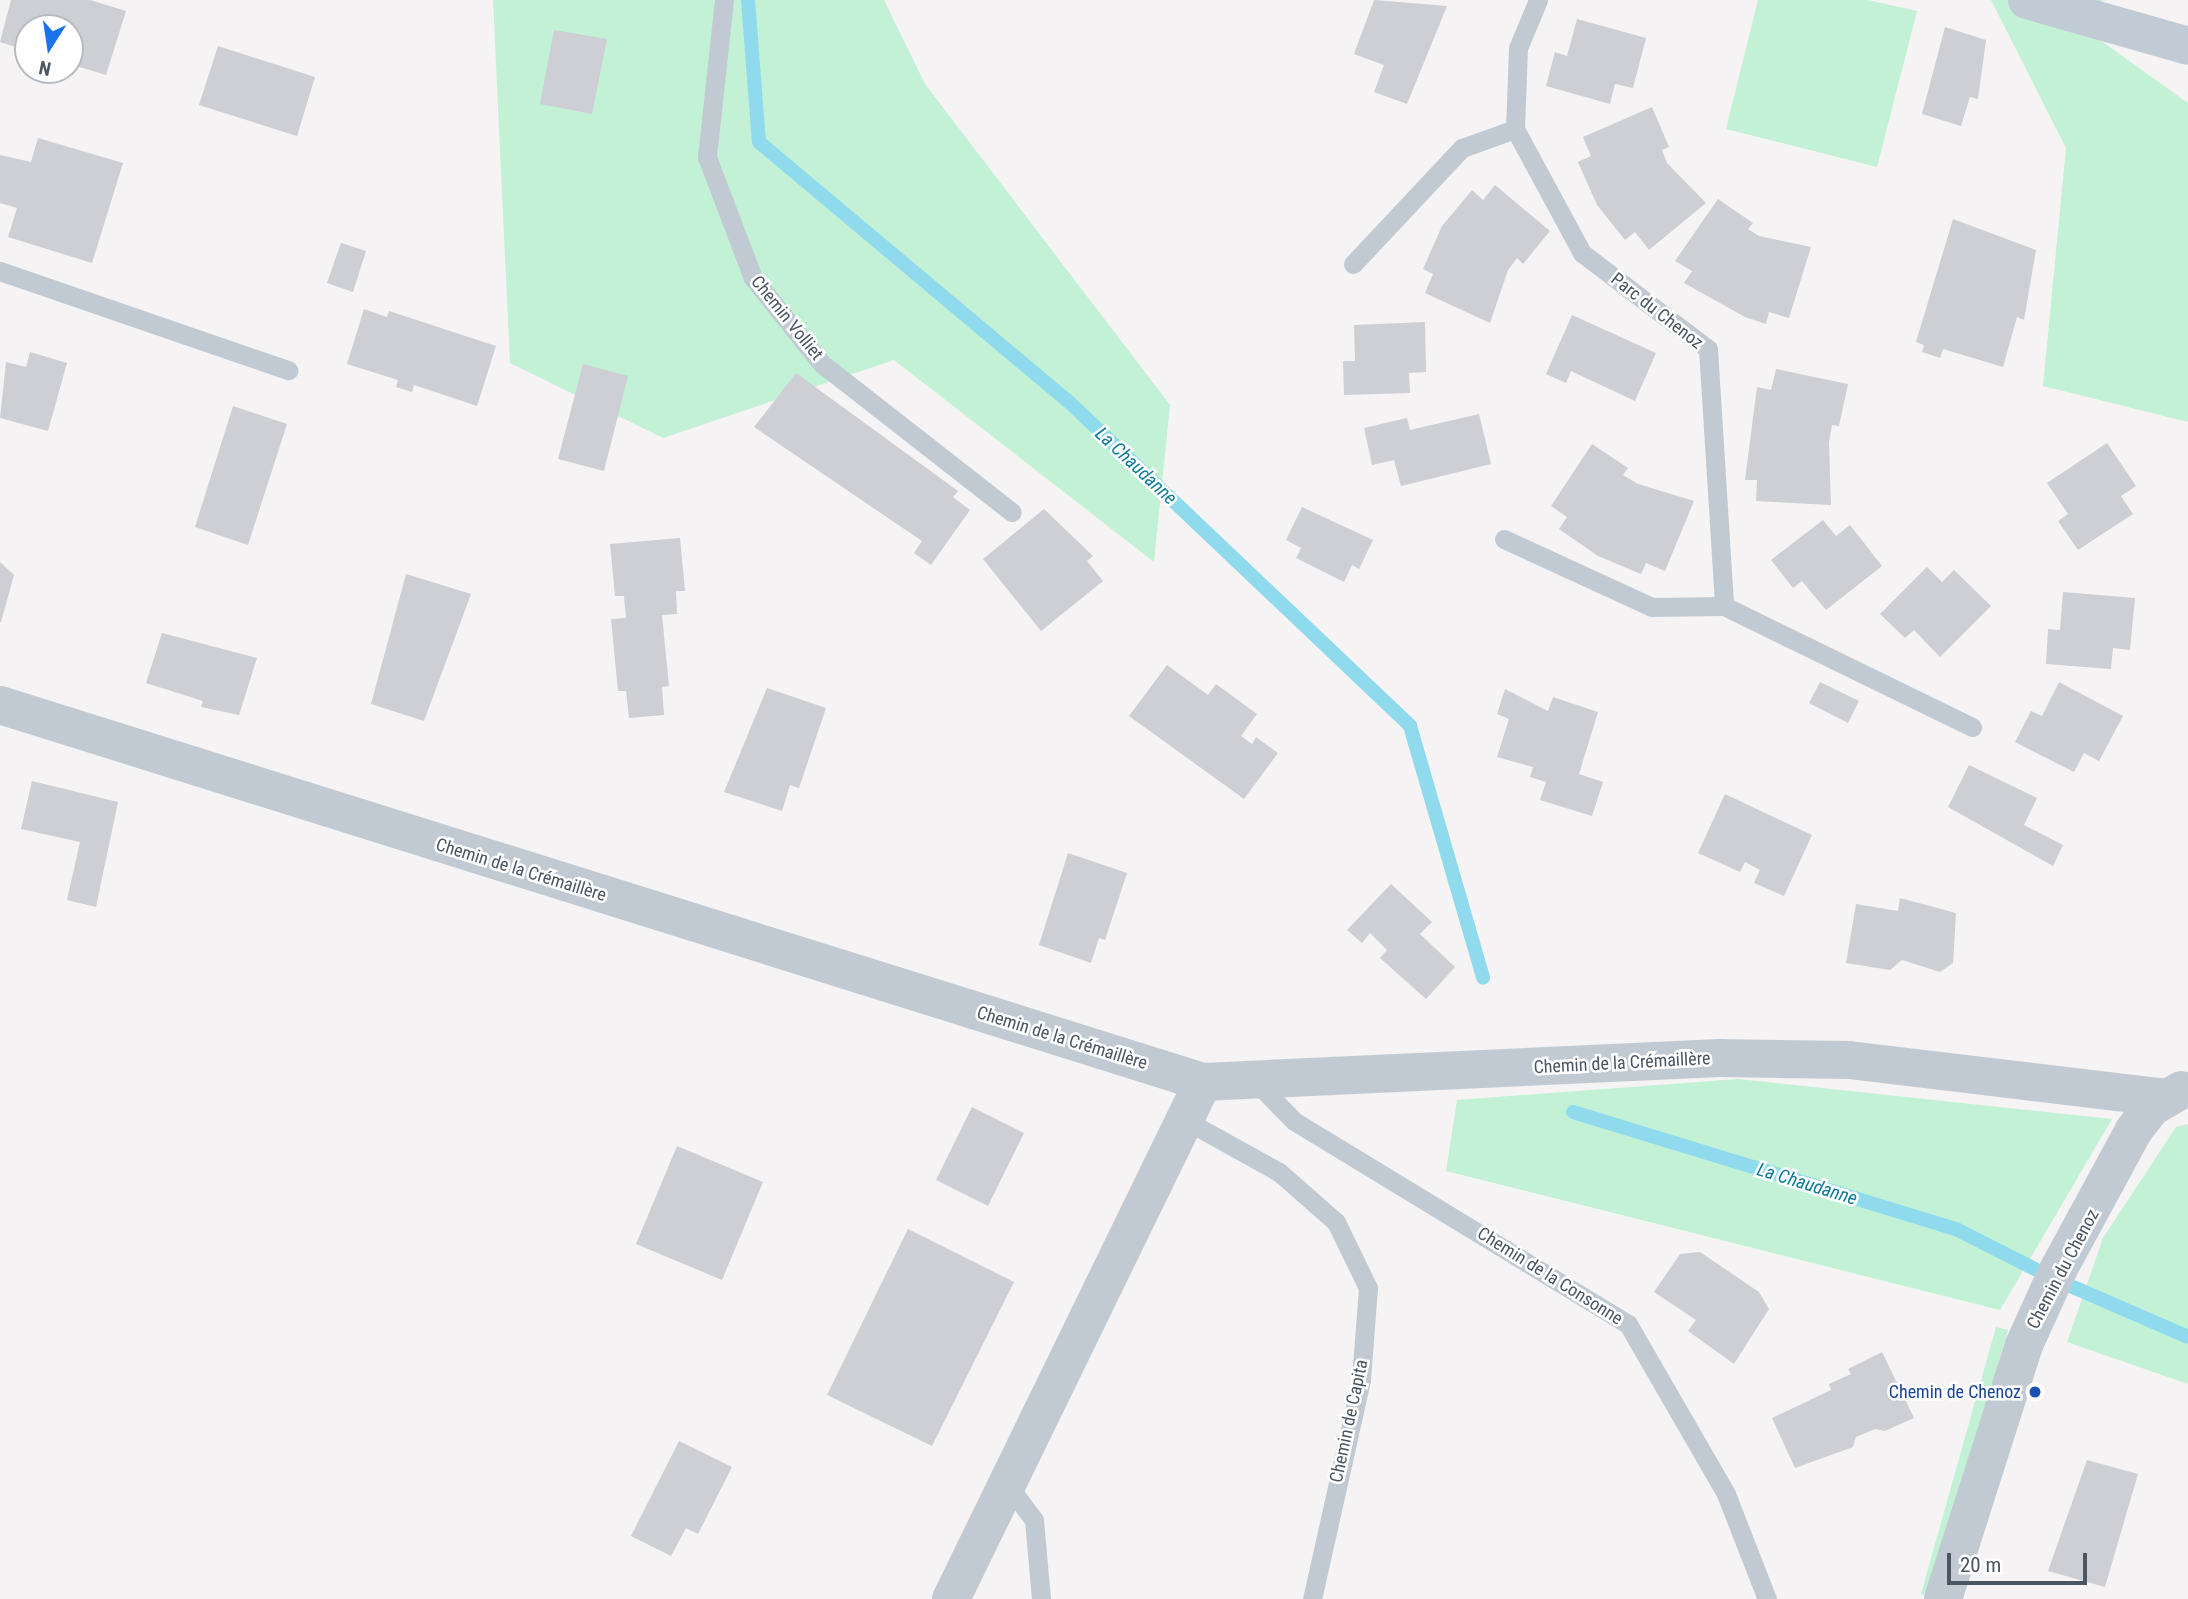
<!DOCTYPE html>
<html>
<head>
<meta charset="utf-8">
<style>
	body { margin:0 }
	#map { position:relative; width:2188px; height:1599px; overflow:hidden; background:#f5f3f3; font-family:"Roboto Condensed",sans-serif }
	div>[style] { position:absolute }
	.green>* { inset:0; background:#c3f1d5 }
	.stream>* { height:14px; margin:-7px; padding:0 7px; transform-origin:7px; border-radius:7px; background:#90daee }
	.building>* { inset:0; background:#cdcfd5 }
	.lane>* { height:19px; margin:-9.5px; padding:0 9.5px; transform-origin:9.5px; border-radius:9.5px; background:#c1cad2 }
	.street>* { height:38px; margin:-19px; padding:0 19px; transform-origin:19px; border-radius:19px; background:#c1cad2 }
	.secondary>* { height:38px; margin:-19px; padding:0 19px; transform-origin:19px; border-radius:19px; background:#c1cbd6 }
	.dots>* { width:19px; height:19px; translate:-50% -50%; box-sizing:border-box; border:4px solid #fff; border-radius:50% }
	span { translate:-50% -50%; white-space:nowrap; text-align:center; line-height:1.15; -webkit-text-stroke:5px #fff; paint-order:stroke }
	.street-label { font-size:18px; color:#4a5661 }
	.transit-label { font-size:18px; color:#164399 }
	.right { translate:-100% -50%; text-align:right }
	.water-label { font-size:19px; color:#0c7c9b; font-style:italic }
	.north { position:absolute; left:14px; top:14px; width:70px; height:70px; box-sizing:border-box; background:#fff; border:2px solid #b7bbc0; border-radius:50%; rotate:192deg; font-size:19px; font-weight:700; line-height:28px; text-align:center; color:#4a5661 }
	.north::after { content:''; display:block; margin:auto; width:24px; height:32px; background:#1a73e8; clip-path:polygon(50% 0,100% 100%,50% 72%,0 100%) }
	.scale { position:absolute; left:1947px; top:1553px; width:140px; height:32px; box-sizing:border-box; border:4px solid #4a5661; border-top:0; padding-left:9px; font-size:21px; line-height:24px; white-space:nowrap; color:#4a5661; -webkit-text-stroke:5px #fff; paint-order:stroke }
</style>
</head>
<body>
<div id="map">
	<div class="green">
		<div style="clip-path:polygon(493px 0,884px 0,925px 84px,1170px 405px,1154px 562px,894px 360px,663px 438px,510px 363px)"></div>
		<div style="clip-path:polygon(1758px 0,1868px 0,1917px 11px,1877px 167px,1726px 129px)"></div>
		<div style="clip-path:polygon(1991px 0,2107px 0,2095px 2px,2086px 30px,2188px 103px,2188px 422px,2043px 386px,2066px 148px)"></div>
		<div style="clip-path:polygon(1738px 1079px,2112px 1119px,2000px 1310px,1446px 1171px,1457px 1100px)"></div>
		<div style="clip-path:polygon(2188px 1124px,2188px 1384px,2067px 1342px,2103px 1238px,2176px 1127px)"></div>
		<div style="clip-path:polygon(1996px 1327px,2008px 1330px,1931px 1598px,1921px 1594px)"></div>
	</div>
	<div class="stream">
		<div style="left:748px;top:0;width:142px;rotate:85.6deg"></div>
		<div style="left:759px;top:142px;width:402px;rotate:40deg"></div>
		<div style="left:1067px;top:400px;width:473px;rotate:43.5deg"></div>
		<div style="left:1410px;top:726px;width:262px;rotate:73.8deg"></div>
		<div style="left:1573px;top:1112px;width:400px;rotate:17deg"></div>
		<div style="left:1956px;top:1229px;width:89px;rotate:26.9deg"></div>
		<div style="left:2073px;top:1287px;width:125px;rotate:23.5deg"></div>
	</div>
	<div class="building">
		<div style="clip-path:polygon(11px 0,90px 0,126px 11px,106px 75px,70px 64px,70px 28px,28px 28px,28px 51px,0 42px)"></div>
		<div style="clip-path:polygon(1374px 0,1447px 6px,1407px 104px,1374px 92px,1384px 65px,1354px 54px)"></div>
		<div style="clip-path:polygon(1577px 19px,1646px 38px,1633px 88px,1615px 84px,1610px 104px,1546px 86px,1555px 52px,1567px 56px)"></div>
		<div style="clip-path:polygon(1945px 27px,1986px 40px,1978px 99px,1970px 97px,1961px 126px,1922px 114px)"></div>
		<div style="clip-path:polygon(554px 30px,607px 39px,592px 114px,540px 104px)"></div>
		<div style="clip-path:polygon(218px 46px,315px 77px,297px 136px,199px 105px)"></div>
		<div style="clip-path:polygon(1652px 107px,1669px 147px,1662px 150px,1667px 163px,1706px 203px,1649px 250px,1635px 232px,1625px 240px,1597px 205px,1578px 162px,1591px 156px,1583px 137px)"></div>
		<div style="clip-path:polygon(38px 138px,123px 163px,92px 263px,8px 237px,17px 208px,0 203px,0 155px,31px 162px)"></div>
		<div style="clip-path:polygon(1495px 185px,1550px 231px,1523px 264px,1517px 258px,1508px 270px,1490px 323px,1425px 293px,1433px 274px,1423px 269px,1442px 226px,1472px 190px,1483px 200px)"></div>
		<div style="clip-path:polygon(1718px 199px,1753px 223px,1748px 229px,1759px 236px,1811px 247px,1789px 318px,1769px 312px,1766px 324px,1745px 317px,1684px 283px,1692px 271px,1675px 261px)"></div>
		<div style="clip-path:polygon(1953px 219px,2036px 250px,2024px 320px,2017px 317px,2003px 367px,1943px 349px,1940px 358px,1922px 352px,1924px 345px,1916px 342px)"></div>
		<div style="clip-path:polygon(341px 243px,366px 251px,353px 292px,327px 283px)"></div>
		<div style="clip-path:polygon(364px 309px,387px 317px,389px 311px,496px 346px,477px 406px,414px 385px,412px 392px,396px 387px,398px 380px,347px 364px)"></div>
		<div style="clip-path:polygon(1572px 315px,1656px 353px,1635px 401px,1571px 371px,1566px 383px,1546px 374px)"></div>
		<div style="clip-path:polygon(1425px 322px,1426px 372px,1409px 373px,1410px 393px,1344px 395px,1343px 361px,1355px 361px,1354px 325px)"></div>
		<div style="clip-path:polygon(30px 352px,67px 363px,48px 431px,0 418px,6px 362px,26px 367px)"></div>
		<div style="clip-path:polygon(583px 364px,628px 376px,604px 471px,558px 459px)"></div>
		<div style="clip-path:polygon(1776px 369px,1848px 384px,1839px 426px,1832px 425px,1829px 443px,1831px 505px,1756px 501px,1757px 480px,1745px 480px,1757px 387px,1771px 390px)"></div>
		<div style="clip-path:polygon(796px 373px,958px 491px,953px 497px,970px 510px,931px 565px,914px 553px,922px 541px,754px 427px)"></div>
		<div style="clip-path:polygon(233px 406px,287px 424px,248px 545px,195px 527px)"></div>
		<div style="clip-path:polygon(1479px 414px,1491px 464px,1401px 486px,1394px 460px,1372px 465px,1364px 428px,1407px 418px,1410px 430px)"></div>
		<div style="clip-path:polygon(2107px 443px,2136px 486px,2121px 496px,2133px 514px,2078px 550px,2058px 521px,2068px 514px,2047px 483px)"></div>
		<div style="clip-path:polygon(1592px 444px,1628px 468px,1623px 475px,1638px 484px,1694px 501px,1665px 571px,1646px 563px,1641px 574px,1598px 556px,1559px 529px,1567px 517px,1551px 506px)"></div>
		<div style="clip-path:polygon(1302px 507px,1373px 540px,1359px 569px,1352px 565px,1344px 582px,1296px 558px,1301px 548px,1286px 540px)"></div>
		<div style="clip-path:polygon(1044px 509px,1093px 556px,1087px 561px,1103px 581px,1041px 631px,983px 559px)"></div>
		<div style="clip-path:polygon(1823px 520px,1836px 536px,1850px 525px,1882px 566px,1826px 610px,1802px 581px,1793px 588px,1771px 560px)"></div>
		<div style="clip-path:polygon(680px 538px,685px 591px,676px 591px,677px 614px,662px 615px,669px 686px,662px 687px,664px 715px,629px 718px,626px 691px,618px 691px,611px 619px,626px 618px,624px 596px,615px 596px,610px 544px)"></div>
		<div style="clip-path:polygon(0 562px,14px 575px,1px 622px,0 622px)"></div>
		<div style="clip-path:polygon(1927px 567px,1942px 582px,1954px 570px,1991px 606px,1940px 657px,1914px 630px,1905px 638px,1880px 614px)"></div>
		<div style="clip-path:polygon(406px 574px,471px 594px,424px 721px,371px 704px)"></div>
		<div style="clip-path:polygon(2063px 592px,2135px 598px,2130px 650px,2113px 648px,2111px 669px,2046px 664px,2048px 629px,2060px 630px)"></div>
		<div style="clip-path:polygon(162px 633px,257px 658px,239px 715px,201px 707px,203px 701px,146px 683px)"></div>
		<div style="clip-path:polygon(1167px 665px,1208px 695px,1216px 684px,1257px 714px,1241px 736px,1252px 744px,1256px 737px,1278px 753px,1244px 799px,1129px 716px)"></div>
		<div style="clip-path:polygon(1820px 682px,1859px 701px,1848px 723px,1809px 703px)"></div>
		<div style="clip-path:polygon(2059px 682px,2123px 716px,2099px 761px,2084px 753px,2074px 772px,2015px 742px,2031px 711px,2042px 716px)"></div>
		<div style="clip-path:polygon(767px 688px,826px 708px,799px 788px,790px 785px,782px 811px,724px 792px)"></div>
		<div style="clip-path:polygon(1505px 689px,1548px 711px,1553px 697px,1598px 712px,1579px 774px,1603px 782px,1592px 816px,1540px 800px,1546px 782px,1530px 777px,1533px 767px,1497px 757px,1509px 719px,1497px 714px)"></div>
		<div style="clip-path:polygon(1969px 765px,2037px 798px,2024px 825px,2063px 845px,2053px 866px,1948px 807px)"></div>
		<div style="clip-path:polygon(32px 781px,118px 802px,96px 907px,67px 900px,80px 842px,21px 829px)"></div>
		<div style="clip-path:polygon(1725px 794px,1812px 835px,1784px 896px,1754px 883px,1760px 870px,1745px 862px,1740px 872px,1698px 853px)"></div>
		<div style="clip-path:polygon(1068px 853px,1127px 873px,1105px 940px,1099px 938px,1091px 963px,1039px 945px)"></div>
		<div style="clip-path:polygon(1391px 884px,1432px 922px,1420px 934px,1455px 967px,1426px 999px,1380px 958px,1387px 950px,1370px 933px,1362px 943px,1347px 930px)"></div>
		<div style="clip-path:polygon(1900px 898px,1956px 913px,1953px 963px,1940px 972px,1902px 960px,1890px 970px,1846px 963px,1856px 904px,1898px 911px)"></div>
		<div style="clip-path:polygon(972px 1107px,1024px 1133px,988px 1206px,936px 1180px)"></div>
		<div style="clip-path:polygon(677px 1146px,763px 1182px,722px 1280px,636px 1244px)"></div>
		<div style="clip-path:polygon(908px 1229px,1014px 1282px,932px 1446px,827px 1395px)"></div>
		<div style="clip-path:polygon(1700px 1252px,1759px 1292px,1769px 1309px,1734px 1364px,1688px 1331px,1696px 1320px,1654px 1292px,1680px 1254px)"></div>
		<div style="clip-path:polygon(1882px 1352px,1914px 1418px,1885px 1431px,1875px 1429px,1856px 1437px,1853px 1447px,1795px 1468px,1772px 1418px,1831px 1390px,1829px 1384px,1851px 1374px,1848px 1369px)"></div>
		<div style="clip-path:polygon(679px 1441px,732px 1467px,698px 1534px,686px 1528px,671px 1556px,631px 1536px)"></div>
		<div style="clip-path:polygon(2087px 1460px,2138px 1474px,2105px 1587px,2048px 1571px)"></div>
	</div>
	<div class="lane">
		<div style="left:724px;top:0;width:158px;rotate:96.2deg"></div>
		<div style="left:707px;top:157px;width:129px;rotate:69.2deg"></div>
		<div style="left:753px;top:278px;width:109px;rotate:51.3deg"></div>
		<div style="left:821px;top:363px;width:242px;rotate:38deg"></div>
		<div style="left:1538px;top:0;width:52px;rotate:112.6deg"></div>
		<div style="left:1518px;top:48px;width:81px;rotate:92.1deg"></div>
		<div style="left:1515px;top:129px;width:141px;rotate:61.6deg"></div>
		<div style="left:1582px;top:253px;width:158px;rotate:37.3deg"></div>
		<div style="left:1708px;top:349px;width:257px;rotate:86.4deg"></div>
		<div style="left:1353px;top:264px;width:159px;rotate:-46.8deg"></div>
		<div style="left:1462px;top:148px;width:56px;rotate:-19.7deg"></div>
		<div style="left:0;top:271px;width:305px;rotate:19deg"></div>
		<div style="left:1504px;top:539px;width:163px;rotate:24.7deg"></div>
		<div style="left:1652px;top:607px;width:72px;rotate:-0.8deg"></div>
		<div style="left:1724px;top:606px;width:276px;rotate:26deg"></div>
		<div style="left:1253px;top:1079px;width:59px;rotate:45.7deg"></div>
		<div style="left:1294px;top:1121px;width:391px;rotate:31.3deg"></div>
		<div style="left:1628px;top:1324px;width:196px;rotate:60deg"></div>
		<div style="left:1726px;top:1494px;width:113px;rotate:68.7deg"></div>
		<div style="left:1185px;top:1120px;width:107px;rotate:29deg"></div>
		<div style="left:1279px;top:1172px;width:76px;rotate:41.3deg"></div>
		<div style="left:1336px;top:1222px;width:73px;rotate:64.1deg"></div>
		<div style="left:1368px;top:1288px;width:92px;rotate:94.4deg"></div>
		<div style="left:1361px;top:1380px;width:224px;rotate:102.6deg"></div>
		<div style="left:1007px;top:1484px;width:45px;rotate:53.1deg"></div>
		<div style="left:1034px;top:1520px;width:79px;rotate:84.9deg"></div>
	</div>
	<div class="street">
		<div style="left:0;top:705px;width:1261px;rotate:17.4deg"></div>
		<div style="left:1203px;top:1082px;width:517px;rotate:-2.66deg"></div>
		<div style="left:1719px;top:1058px;width:130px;rotate:0.9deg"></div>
		<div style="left:1849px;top:1060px;width:319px;rotate:6.8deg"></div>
		<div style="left:951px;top:1599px;width:575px;rotate:-64.01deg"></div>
		<div style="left:1943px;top:1599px;width:267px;rotate:-72.3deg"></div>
		<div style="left:2024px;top:1345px;width:82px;rotate:-65.6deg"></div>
		<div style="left:2058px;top:1270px;width:159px;rotate:-61.5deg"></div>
		<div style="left:2134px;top:1130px;width:29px;rotate:-52deg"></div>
		<div style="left:2152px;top:1107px;width:34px;rotate:-30deg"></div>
	</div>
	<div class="secondary">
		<div style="left:2027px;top:0;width:167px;rotate:15.9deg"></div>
	</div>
	<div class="dots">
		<div style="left:2035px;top:1392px;background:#1a4fb4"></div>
	</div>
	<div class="street-label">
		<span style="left:1657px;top:311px;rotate:38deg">Parc du Chenoz</span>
		<span style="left:787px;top:318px;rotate:51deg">Chemin Volliet</span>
		<span style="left:521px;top:870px;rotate:17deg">Chemin de la Crémaillère</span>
		<span style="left:1062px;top:1038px;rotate:17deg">Chemin de la Crémaillère</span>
		<span style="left:1622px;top:1063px;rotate:-3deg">Chemin de la Crémaillère</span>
		<span style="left:2063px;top:1269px;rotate:-62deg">Chemin du Chenoz</span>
		<span style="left:1550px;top:1276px;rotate:32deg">Chemin de la Consonne</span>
		<span style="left:1349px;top:1421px;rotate:-78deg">Chemin de Capita</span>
	</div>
	<div class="transit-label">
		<span class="right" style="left:2021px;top:1392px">Chemin de Chenoz</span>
	</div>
	<div class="water-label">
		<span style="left:1136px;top:466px;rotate:43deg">La Chaudanne</span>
		<span style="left:1807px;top:1184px;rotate:17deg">La Chaudanne</span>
	</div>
	<div class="north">N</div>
	<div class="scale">20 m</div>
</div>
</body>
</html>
